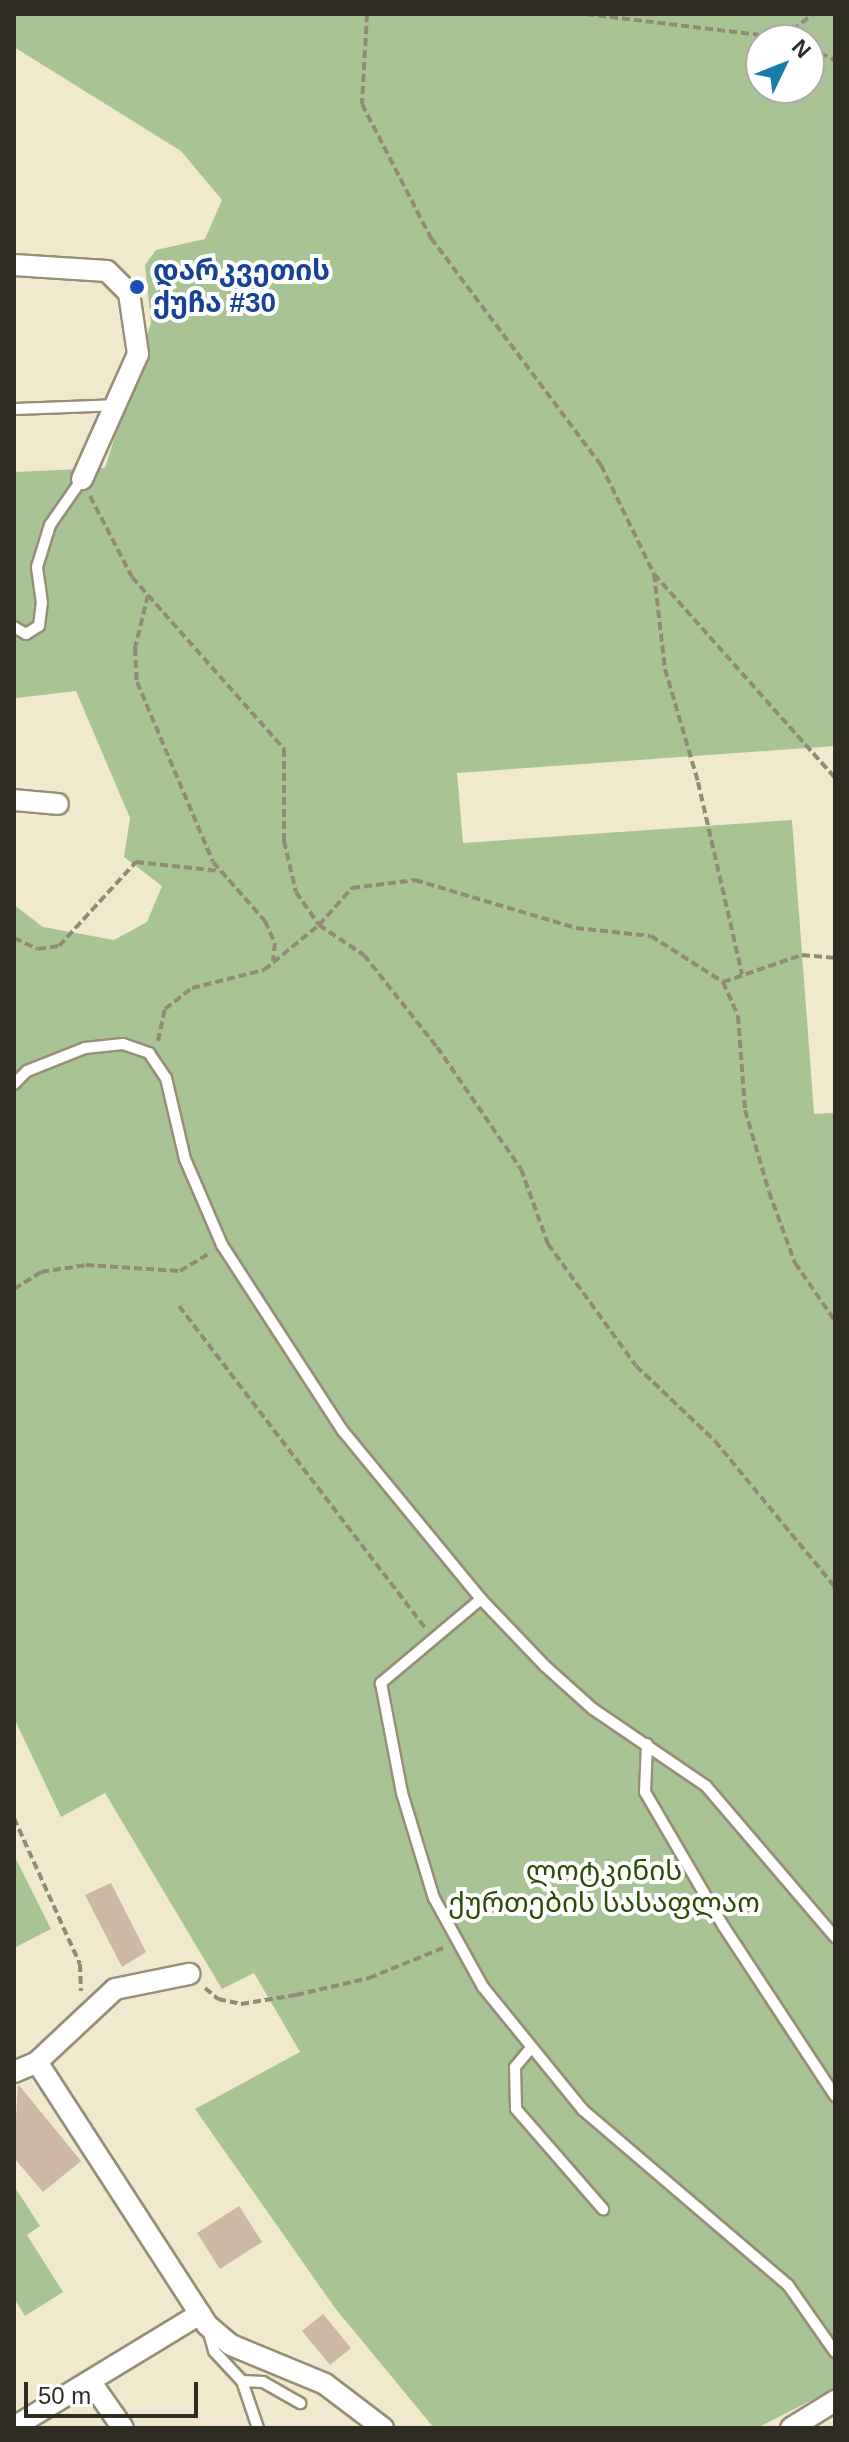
<!DOCTYPE html>
<html>
<head>
<meta charset="utf-8">
<style>
	body { margin:0 }
	#map { position:relative; width:849px; height:2442px; overflow:hidden; background:#f1e9ce; font-family:Helvetica,"Noto Sans Georgian",sans-serif }
	div>[style] { position:absolute }
	.green>* { inset:0; background:#a8c394 }
	.building>* { inset:0; background:#cdb7a5 }
	.path>* { height:4px; margin-top:-2px; transform-origin:0; background:repeating-linear-gradient(90deg,#908a78 0 8px,transparent 0 12px) }
	.roads { filter:drop-shadow(2px 0 #968f76) drop-shadow(-2px 0 #968f76) drop-shadow(0 2px #968f76) drop-shadow(0 -2px #968f76) }
	.service>* { height:10px; margin:-5px; padding:0 5px; transform-origin:5px; border-radius:5px; background:#fff }
	.minor>* { height:20px; margin:-10px; padding:0 10px; transform-origin:10px; border-radius:10px; background:#fff }
	.dots>* { width:22px; height:22px; translate:-50% -50%; box-sizing:border-box; border:4px solid #fff; border-radius:50% }
	span { translate:-50% -50%; white-space:nowrap; text-align:center; line-height:1.15; -webkit-text-stroke:8px #fff; paint-order:stroke }
	.transit-label { font-size:28px; color:#164399; font-weight:700 }
	.left { translate:0 -50%; text-align:left }
	.park-label { font-size:28px; color:#2b4b01 }
	.frame { position:absolute; inset:0; border:16px solid #2f2c22; pointer-events:none }
	.north { position:absolute; left:745px; top:24px; width:80px; height:80px; box-sizing:border-box; background:#fff; border:2px solid #acaba7; border-radius:50%; rotate:47deg; font-size:22px; font-weight:700; line-height:32px; text-align:center; color:#2f2c22 }
	.north::after { content:''; display:block; margin:auto; width:28px; height:36px; background:#187da8; clip-path:polygon(50% 0,100% 100%,50% 72%,0 100%) }
	.scale { position:absolute; left:24px; top:2382px; width:174px; height:36px; box-sizing:border-box; border:4px solid #2f2c22; border-top:0; padding-left:10px; font-size:24px; line-height:28px; white-space:nowrap; color:#2f2c22; -webkit-text-stroke:6px #fff; paint-order:stroke }
</style>
</head>
<body>
<div id="map">
	<div class="green">
		<div style="clip-path:polygon(evenodd,14px 14px,835px 14px,835px 746px,457px 773px,463px 843px,792px 820px,814px 1114px,835px 1113px,835px 2388px,757px 2428px,434px 2428px,335px 2308px,195px 2109px,300px 2052px,254px 1973px,222px 1989px,105px 1793px,61px 1817px,14px 1718px,14px 905px,43px 927px,114px 940px,147px 922px,162px 886px,124px 857px,130px 818px,76px 691px,16px 698px,14px 472px,105px 468px,151px 323px,145px 265px,156px 250px,205px 239px,222px 200px,181px 151px,14px 47px,14px 14px,761px 40px,809px 40px,809px 88px,761px 88px,761px 40px)"></div>
		<div style="clip-path:polygon(14px 1855px,51px 1929px,14px 1948px)"></div>
		<div style="clip-path:polygon(14px 2186px,40px 2226px,27px 2235px,63px 2292px,25px 2316px,14px 2298px)"></div>
	</div>
	<div class="building">
		<div style="clip-path:polygon(111px 1883px,146px 1952px,122px 1967px,85px 1895px)"></div>
		<div style="clip-path:polygon(18px 2084px,81px 2161px,43px 2192px,14px 2158px)"></div>
		<div style="clip-path:polygon(239px 2206px,262px 2242px,220px 2269px,197px 2233px)"></div>
		<div style="clip-path:polygon(323px 2314px,351px 2348px,330px 2365px,302px 2331px)"></div>
	</div>
	<div class="path">
		<div style="left:367px;top:14px;width:90px;rotate:93.2deg"></div>
		<div style="left:362px;top:104px;width:151px;rotate:62.8deg"></div>
		<div style="left:431px;top:238px;width:284px;rotate:53.2deg"></div>
		<div style="left:601px;top:465px;width:121px;rotate:64.1deg"></div>
		<div style="left:654px;top:574px;width:96px;rotate:83.4deg"></div>
		<div style="left:665px;top:669px;width:118px;rotate:73.7deg"></div>
		<div style="left:698px;top:782px;width:197px;rotate:77.1deg"></div>
		<div style="left:586px;top:14px;width:198px;rotate:6.9deg"></div>
		<div style="left:783px;top:38px;width:38px;rotate:-39deg"></div>
		<div style="left:809px;top:48px;width:29px;rotate:25deg"></div>
		<div style="left:90px;top:496px;width:91px;rotate:62.6deg"></div>
		<div style="left:132px;top:577px;width:230px;rotate:48.5deg"></div>
		<div style="left:284px;top:749px;width:92px;rotate:90deg"></div>
		<div style="left:284px;top:841px;width:52px;rotate:76.8deg"></div>
		<div style="left:296px;top:892px;width:40px;rotate:55.1deg"></div>
		<div style="left:319px;top:925px;width:54px;rotate:33.7deg"></div>
		<div style="left:364px;top:955px;width:117px;rotate:51.6deg"></div>
		<div style="left:437px;top:1047px;width:148px;rotate:55.5deg"></div>
		<div style="left:521px;top:1169px;width:80px;rotate:70.2deg"></div>
		<div style="left:548px;top:1244px;width:150px;rotate:54.2deg"></div>
		<div style="left:636px;top:1366px;width:109px;rotate:43.5deg"></div>
		<div style="left:715px;top:1441px;width:189px;rotate:50.6deg"></div>
		<div style="left:654px;top:574px;width:273px;rotate:48.4deg"></div>
		<div style="left:148px;top:595px;width:55px;rotate:103.8deg"></div>
		<div style="left:135px;top:648px;width:34px;rotate:87deg"></div>
		<div style="left:137px;top:682px;width:195px;rotate:67.1deg"></div>
		<div style="left:213px;top:862px;width:79px;rotate:48.6deg"></div>
		<div style="left:265px;top:921px;width:24px;rotate:66deg"></div>
		<div style="left:275px;top:943px;width:18px;rotate:96deg"></div>
		<div style="left:14px;top:938px;width:26px;rotate:25deg"></div>
		<div style="left:38px;top:949px;width:21px;rotate:-8deg"></div>
		<div style="left:59px;top:946px;width:114px;rotate:-47.5deg"></div>
		<div style="left:136px;top:862px;width:84px;rotate:6.1deg"></div>
		<div style="left:723px;top:982px;width:83px;rotate:-18.9deg"></div>
		<div style="left:802px;top:955px;width:33px;rotate:5deg"></div>
		<div style="left:158px;top:1041px;width:33px;rotate:-78deg"></div>
		<div style="left:165px;top:1009px;width:34px;rotate:-38deg"></div>
		<div style="left:192px;top:988px;width:74px;rotate:-14deg"></div>
		<div style="left:264px;top:970px;width:71px;rotate:-39.3deg"></div>
		<div style="left:319px;top:925px;width:50px;rotate:-48.3deg"></div>
		<div style="left:352px;top:888px;width:64px;rotate:-7.2deg"></div>
		<div style="left:415px;top:880px;width:168px;rotate:16.6deg"></div>
		<div style="left:576px;top:928px;width:75px;rotate:6.1deg"></div>
		<div style="left:651px;top:936px;width:85px;rotate:32.6deg"></div>
		<div style="left:723px;top:982px;width:37px;rotate:66deg"></div>
		<div style="left:738px;top:1016px;width:94px;rotate:85.7deg"></div>
		<div style="left:745px;top:1110px;width:85px;rotate:73.7deg"></div>
		<div style="left:769px;top:1192px;width:76px;rotate:69.9deg"></div>
		<div style="left:795px;top:1263px;width:70px;rotate:55.4deg"></div>
		<div style="left:14px;top:1289px;width:32px;rotate:-32deg"></div>
		<div style="left:41px;top:1272px;width:46px;rotate:-8.8deg"></div>
		<div style="left:86px;top:1265px;width:94px;rotate:3.7deg"></div>
		<div style="left:180px;top:1271px;width:35px;rotate:-31deg"></div>
		<div style="left:179px;top:1306px;width:405px;rotate:52.6deg"></div>
		<div style="left:14px;top:1818px;width:160px;rotate:65.7deg"></div>
		<div style="left:80px;top:1964px;width:27px;rotate:88deg"></div>
		<div style="left:205px;top:1988px;width:17px;rotate:40deg"></div>
		<div style="left:218px;top:1999px;width:24px;rotate:12deg"></div>
		<div style="left:241px;top:2004px;width:56px;rotate:-9.3deg"></div>
		<div style="left:296px;top:1995px;width:75px;rotate:-13.1deg"></div>
		<div style="left:369px;top:1978px;width:80px;rotate:-22.1deg"></div>
	</div>
	<div class="roads">
		<div class="service">
			<div style="left:14px;top:409px;width:102px;rotate:-2.2deg"></div>
			<div style="left:14px;top:627px;width:14px;rotate:30deg"></div>
			<div style="left:26px;top:634px;width:15px;rotate:-32deg"></div>
			<div style="left:39px;top:626px;width:23px;rotate:-83deg"></div>
			<div style="left:42px;top:603px;width:36px;rotate:-98deg"></div>
			<div style="left:37px;top:567px;width:44px;rotate:-72.8deg"></div>
			<div style="left:50px;top:525px;width:56px;rotate:-55.2deg"></div>
			<div style="left:14px;top:1084px;width:18px;rotate:-45deg"></div>
			<div style="left:27px;top:1071px;width:62px;rotate:-21.6deg"></div>
			<div style="left:85px;top:1048px;width:38px;rotate:-6deg"></div>
			<div style="left:123px;top:1044px;width:28px;rotate:19deg"></div>
			<div style="left:149px;top:1053px;width:30px;rotate:56deg"></div>
			<div style="left:166px;top:1078px;width:83px;rotate:76.8deg"></div>
			<div style="left:185px;top:1159px;width:94px;rotate:66.7deg"></div>
			<div style="left:222px;top:1245px;width:222px;rotate:57deg"></div>
			<div style="left:343px;top:1431px;width:217px;rotate:50.6deg"></div>
			<div style="left:481px;top:1599px;width:93px;rotate:46.3deg"></div>
			<div style="left:545px;top:1666px;width:64px;rotate:41.9deg"></div>
			<div style="left:593px;top:1709px;width:137px;rotate:34.3deg"></div>
			<div style="left:706px;top:1786px;width:199px;rotate:49.5deg"></div>
			<div style="left:481px;top:1599px;width:131px;rotate:140deg"></div>
			<div style="left:381px;top:1683px;width:112px;rotate:79.2deg"></div>
			<div style="left:402px;top:1793px;width:110px;rotate:73.1deg"></div>
			<div style="left:434px;top:1898px;width:102px;rotate:61.2deg"></div>
			<div style="left:483px;top:1987px;width:159px;rotate:50.9deg"></div>
			<div style="left:583px;top:2110px;width:270px;rotate:40.5deg"></div>
			<div style="left:788px;top:2285px;width:82px;rotate:55deg"></div>
			<div style="left:647px;top:1744px;width:48px;rotate:92.4deg"></div>
			<div style="left:645px;top:1792px;width:156px;rotate:59.7deg"></div>
			<div style="left:724px;top:1927px;width:202px;rotate:56.7deg"></div>
			<div style="left:531px;top:2048px;width:25px;rotate:130deg"></div>
			<div style="left:515px;top:2067px;width:42px;rotate:88.6deg"></div>
			<div style="left:516px;top:2109px;width:133px;rotate:49deg"></div>
			<div style="left:207px;top:2326px;width:26px;rotate:74deg"></div>
			<div style="left:214px;top:2351px;width:41px;rotate:47deg"></div>
			<div style="left:242px;top:2381px;width:50px;rotate:71.2deg"></div>
			<div style="left:242px;top:2381px;width:21px;rotate:3deg"></div>
			<div style="left:263px;top:2382px;width:43px;rotate:29.6deg"></div>
		</div>
		<div class="minor">
			<div style="left:14px;top:265px;width:93px;rotate:3.7deg"></div>
			<div style="left:107px;top:271px;width:31px;rotate:45deg"></div>
			<div style="left:129px;top:293px;width:62px;rotate:81.6deg"></div>
			<div style="left:138px;top:354px;width:137px;rotate:114.1deg"></div>
			<div style="left:14px;top:800px;width:44px;rotate:5.2deg"></div>
			<div style="left:37px;top:2062px;width:313px;rotate:57.1deg"></div>
			<div style="left:207px;top:2325px;width:31px;rotate:40deg"></div>
			<div style="left:231px;top:2345px;width:102px;rotate:22.5deg"></div>
			<div style="left:325px;top:2384px;width:73px;rotate:37.2deg"></div>
			<div style="left:14px;top:2072px;width:25px;rotate:-23deg"></div>
			<div style="left:37px;top:2062px;width:107px;rotate:-43.1deg"></div>
			<div style="left:115px;top:1989px;width:76px;rotate:-11.5deg"></div>
			<div style="left:90px;top:2381px;width:57px;rotate:54.9deg"></div>
			<div style="left:14px;top:2427px;width:218px;rotate:-31.3deg"></div>
			<div style="left:791px;top:2428px;width:52px;rotate:-31.5deg"></div>
		</div>
	</div>
	<div class="dots">
		<div style="left:137px;top:287px;background:#1a4fb4"></div>
	</div>
	<div class="transit-label">
		<span class="left" style="left:153px;top:287px">დარკვეთის<br>ქუჩა #30</span>
	</div>
	<div class="park-label">
		<span style="left:604px;top:1887px">ლოტკინის<br>ქურთების სასაფლაო</span>
	</div>
	<div class="frame"></div>
	<div class="north">N</div>
	<div class="scale">50 m</div>
</div>
</body>
</html>
